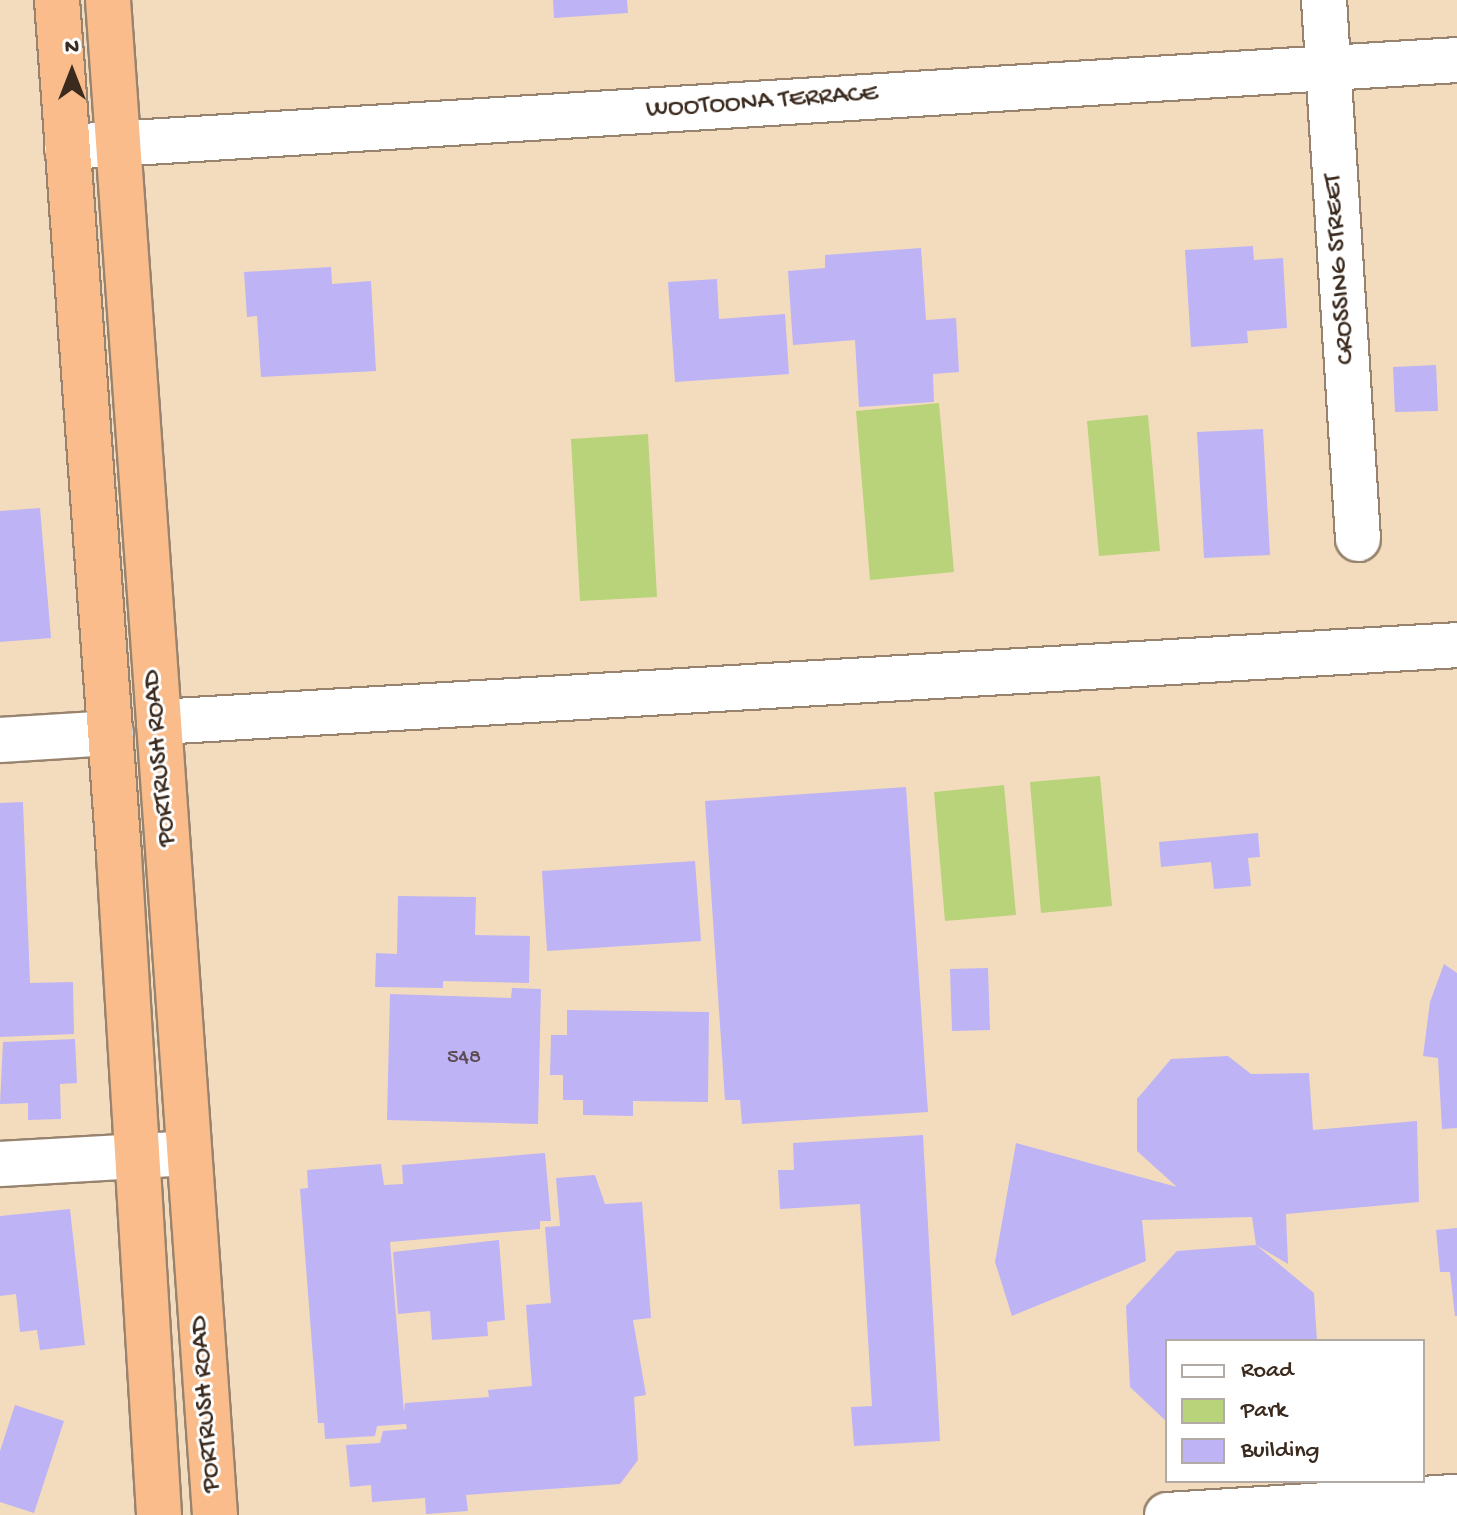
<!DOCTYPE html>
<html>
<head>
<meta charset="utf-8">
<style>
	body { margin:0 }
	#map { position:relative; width:1457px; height:1515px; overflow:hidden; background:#f3dcbd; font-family:"Gochi Hand",sans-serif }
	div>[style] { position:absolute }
	.green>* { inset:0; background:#b8d379 }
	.building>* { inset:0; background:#beb3f5 }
	.roads { filter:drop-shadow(2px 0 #97836e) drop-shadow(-2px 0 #97836e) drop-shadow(0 2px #97836e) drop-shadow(0 -2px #97836e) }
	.minor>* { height:44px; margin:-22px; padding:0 22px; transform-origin:22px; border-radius:22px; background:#fff }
	.highway>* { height:44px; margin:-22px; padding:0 22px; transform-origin:22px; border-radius:22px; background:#f9bc8a }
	span { translate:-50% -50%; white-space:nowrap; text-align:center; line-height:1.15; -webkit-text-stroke:6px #fff; paint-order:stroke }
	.number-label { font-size:22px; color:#5c4c54 }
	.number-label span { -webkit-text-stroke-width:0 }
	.street-label { font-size:26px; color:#3b2a1e }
	.legend { position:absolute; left:1165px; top:1339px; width:260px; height:144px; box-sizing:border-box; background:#fff; border:2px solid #b1aaa5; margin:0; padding:10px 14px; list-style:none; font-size:24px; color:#3b2a1e }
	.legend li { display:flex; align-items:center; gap:16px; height:40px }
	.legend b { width:40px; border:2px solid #b1aaa5 }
	.north { position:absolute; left:32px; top:32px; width:80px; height:80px; -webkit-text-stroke:6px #fff; paint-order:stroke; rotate:0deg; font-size:22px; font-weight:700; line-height:32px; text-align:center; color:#3b2a1e }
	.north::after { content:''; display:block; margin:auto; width:28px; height:36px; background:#3b2a1e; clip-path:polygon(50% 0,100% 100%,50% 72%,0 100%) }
</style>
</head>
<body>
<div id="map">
	<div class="green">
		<div style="clip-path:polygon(939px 403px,954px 572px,870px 580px,856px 411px)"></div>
		<div style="clip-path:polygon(1148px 415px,1160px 551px,1099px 556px,1087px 421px)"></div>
		<div style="clip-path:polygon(648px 434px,657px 597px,580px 601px,571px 439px)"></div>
		<div style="clip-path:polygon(1100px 776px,1112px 906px,1041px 913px,1030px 782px)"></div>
		<div style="clip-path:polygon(1004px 785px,1016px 915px,945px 921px,934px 792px)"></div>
	</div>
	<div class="building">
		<div style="clip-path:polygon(553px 0,627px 0,628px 13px,554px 18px)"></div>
		<div style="clip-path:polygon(1253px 246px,1254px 260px,1283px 258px,1287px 328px,1247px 331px,1248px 343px,1191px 347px,1185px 250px)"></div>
		<div style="clip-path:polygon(921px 248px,926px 320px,956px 318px,959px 372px,933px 374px,934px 402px,859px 407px,855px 340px,793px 345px,788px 271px,825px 268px,825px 255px)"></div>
		<div style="clip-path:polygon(331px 267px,332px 284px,371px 281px,376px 371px,261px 377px,257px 316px,247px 317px,244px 272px)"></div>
		<div style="clip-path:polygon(717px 279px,719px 319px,785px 314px,789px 374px,675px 382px,668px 282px)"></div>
		<div style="clip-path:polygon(1436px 365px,1438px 411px,1395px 412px,1393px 367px)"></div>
		<div style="clip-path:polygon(1263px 429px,1270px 555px,1204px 558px,1197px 432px)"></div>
		<div style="clip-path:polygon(40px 508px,51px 638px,0 642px,0 511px)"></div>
		<div style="clip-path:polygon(906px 787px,928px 1112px,742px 1124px,740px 1100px,725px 1100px,705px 801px)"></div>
		<div style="clip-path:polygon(23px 802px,30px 983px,73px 982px,74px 1034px,0 1037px,0 803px)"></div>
		<div style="clip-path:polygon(1258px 833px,1260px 857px,1248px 858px,1251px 886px,1214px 889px,1211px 862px,1161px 867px,1159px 842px)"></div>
		<div style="clip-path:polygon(695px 861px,701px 941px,547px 951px,542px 871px)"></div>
		<div style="clip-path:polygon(398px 896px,476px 897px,475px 935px,530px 936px,529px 983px,443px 981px,443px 988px,375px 987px,376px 953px,397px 954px)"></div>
		<div style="clip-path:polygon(1444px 964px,1457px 973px,1457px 1128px,1442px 1129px,1438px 1058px,1423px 1056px,1430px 1002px)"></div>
		<div style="clip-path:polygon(988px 968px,990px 1030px,952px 1031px,950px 969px)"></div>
		<div style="clip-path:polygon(512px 988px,541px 989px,538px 1124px,387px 1120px,390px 994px,511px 998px)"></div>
		<div style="clip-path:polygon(567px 1010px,709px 1012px,708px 1102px,633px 1101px,633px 1116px,583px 1115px,583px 1100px,563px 1100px,563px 1075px,550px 1075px,551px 1035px,567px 1035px)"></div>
		<div style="clip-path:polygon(75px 1039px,77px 1083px,60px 1084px,61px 1119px,28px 1120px,28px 1103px,0 1104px,3px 1042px)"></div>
		<div style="clip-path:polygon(1228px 1056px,1251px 1074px,1309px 1073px,1313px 1130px,1417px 1121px,1419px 1202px,1286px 1214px,1288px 1264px,1256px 1245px,1252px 1217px,1142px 1220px,1146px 1261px,1012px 1316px,995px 1262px,1016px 1143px,1177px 1187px,1137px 1151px,1137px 1099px,1171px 1059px)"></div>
		<div style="clip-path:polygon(923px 1135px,940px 1441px,854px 1446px,851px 1407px,872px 1406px,860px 1204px,780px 1209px,778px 1170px,794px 1170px,793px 1143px)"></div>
		<div style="clip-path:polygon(545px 1153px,551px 1221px,540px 1221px,540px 1229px,390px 1242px,404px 1412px,405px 1403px,489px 1397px,488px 1390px,532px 1386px,526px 1305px,551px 1303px,545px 1227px,560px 1226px,556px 1178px,595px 1175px,605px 1204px,642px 1202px,651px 1318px,633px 1320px,646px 1395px,634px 1397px,638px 1460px,620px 1484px,466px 1495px,468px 1511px,426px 1514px,425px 1498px,372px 1502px,371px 1485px,350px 1487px,346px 1445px,380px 1443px,383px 1431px,407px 1429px,406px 1424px,377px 1426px,375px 1436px,325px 1439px,324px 1423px,318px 1423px,300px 1189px,308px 1188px,307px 1170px,381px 1164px,384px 1185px,403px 1184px,402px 1165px)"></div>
		<div style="clip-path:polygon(70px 1209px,85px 1345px,40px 1350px,37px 1330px,20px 1332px,16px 1294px,0 1296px,0 1216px)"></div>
		<div style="clip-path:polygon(1457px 1228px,1457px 1316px,1455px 1316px,1450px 1272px,1440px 1272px,1436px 1230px)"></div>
		<div style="clip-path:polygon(499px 1240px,505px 1320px,487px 1322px,488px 1336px,432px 1340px,430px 1311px,398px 1314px,393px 1252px)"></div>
		<div style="clip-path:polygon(1256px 1245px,1314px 1293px,1317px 1341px,1167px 1341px,1167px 1422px,1130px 1387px,1126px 1306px,1177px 1251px)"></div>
		<div style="clip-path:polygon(15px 1405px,64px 1421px,34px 1513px,0 1502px,0 1451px)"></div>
	</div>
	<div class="roads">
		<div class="minor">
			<div style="left:1324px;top:0;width:540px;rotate:86.39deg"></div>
			<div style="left:67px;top:147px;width:1393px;rotate:-3.58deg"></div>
			<div style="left:159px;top:722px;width:1300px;rotate:-3.39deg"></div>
			<div style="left:0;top:740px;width:111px;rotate:-3.6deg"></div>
			<div style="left:0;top:1164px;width:189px;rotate:-3.3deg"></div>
			<div style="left:1167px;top:1515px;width:291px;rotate:-3.6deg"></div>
		</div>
		<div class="highway">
			<div style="left:57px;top:0;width:857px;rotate:85.85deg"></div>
			<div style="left:119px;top:855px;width:661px;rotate:86.53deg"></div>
			<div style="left:108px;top:0;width:1519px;rotate:85.96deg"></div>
		</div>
	</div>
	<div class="number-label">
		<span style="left:464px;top:1059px">548</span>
	</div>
	<div class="street-label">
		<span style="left:762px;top:103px;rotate:-4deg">WOOTOONA TERRACE</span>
		<span style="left:1341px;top:269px;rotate:-94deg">CROSSING STREET</span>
		<span style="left:161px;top:758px;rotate:-95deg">PORTRUSH ROAD</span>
		<span style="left:207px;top:1404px;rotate:-94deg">PORTRUSH ROAD</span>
	</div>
	<ul class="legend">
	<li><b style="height:10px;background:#fff"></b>Road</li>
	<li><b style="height:22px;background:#b8d379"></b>Park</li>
	<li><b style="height:22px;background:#beb3f5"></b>Building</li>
	</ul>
	<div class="north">N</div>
</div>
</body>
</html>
